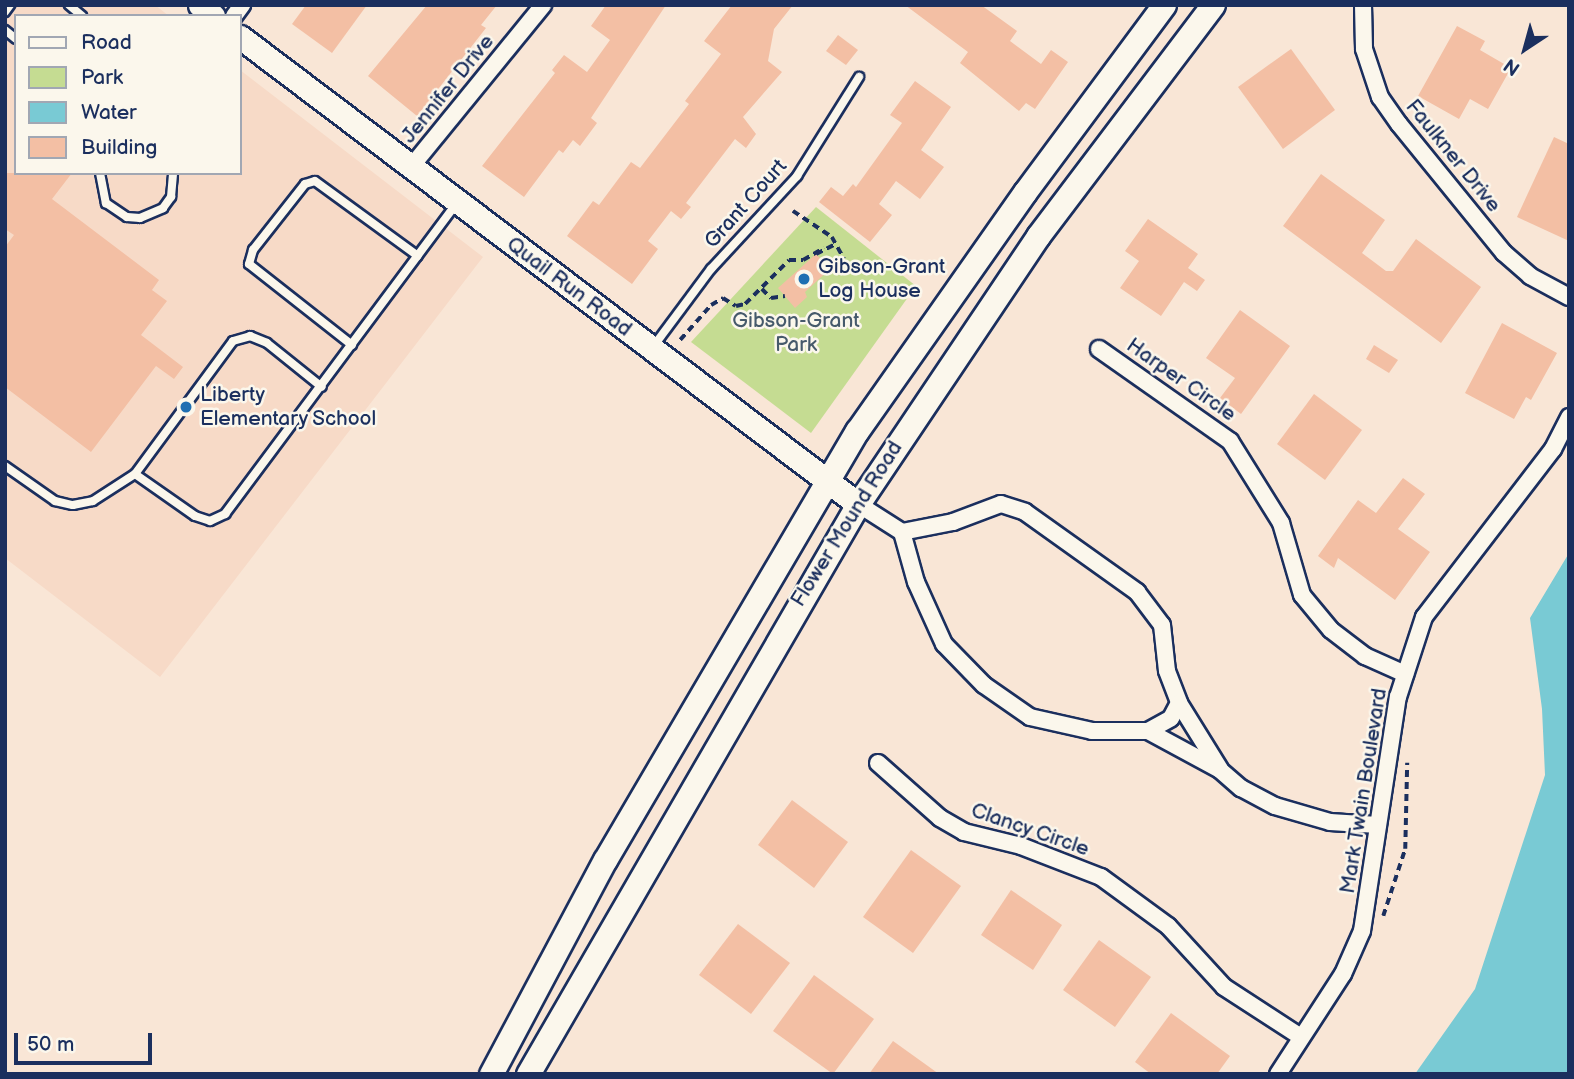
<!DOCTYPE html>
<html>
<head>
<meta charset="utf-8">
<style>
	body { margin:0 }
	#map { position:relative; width:1574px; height:1079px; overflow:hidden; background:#f9e6d6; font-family:"Balsamiq Sans",sans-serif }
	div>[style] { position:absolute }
	.built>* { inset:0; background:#f7dac7 }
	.green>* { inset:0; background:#c5dc92 }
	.water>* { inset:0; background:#79cad4 }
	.building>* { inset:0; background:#f3bfa4 }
	.path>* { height:3.5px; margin-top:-1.75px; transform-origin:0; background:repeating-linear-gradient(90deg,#1b2f5e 0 7px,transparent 0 12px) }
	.roads { filter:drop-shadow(2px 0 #1b2f5e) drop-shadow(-2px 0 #1b2f5e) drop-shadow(0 2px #1b2f5e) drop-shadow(0 -2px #1b2f5e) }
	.lane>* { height:8px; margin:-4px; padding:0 4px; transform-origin:4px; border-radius:4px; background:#fbf7ec }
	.street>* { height:16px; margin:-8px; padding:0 8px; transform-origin:8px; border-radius:8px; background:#fbf7ec }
	.secondary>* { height:23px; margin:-11.5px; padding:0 11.5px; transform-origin:11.5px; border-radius:11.5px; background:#fbf7ec }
	.dots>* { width:19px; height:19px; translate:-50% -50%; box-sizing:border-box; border:4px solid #fbf7ec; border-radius:50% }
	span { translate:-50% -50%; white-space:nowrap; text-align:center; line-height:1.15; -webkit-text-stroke:5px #fbf7ec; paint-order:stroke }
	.street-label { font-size:21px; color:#1b2f5e }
	.poi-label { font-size:21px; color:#1b2f5e }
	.left { translate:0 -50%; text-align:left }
	.park-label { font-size:21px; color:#465a6b }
	.frame { position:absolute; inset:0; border:7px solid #1b2f5e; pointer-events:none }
	.legend { position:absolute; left:14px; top:14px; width:228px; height:161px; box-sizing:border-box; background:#fbf7ec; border:2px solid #a1a7b3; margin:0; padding:9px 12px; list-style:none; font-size:21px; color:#1b2f5e }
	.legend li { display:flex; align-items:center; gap:14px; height:35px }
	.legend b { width:35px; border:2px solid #a1a7b3 }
	.north { position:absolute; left:1490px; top:14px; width:70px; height:70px; -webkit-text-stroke:5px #fbf7ec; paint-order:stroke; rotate:216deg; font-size:19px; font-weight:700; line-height:28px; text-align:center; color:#1b2f5e }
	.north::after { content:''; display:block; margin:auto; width:24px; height:32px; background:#1b2f5e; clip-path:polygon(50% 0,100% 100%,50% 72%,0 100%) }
	.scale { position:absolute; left:14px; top:1033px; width:138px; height:32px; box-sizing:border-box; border:4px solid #1b2f5e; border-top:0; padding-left:9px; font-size:21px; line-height:24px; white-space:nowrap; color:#1b2f5e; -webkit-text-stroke:5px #fbf7ec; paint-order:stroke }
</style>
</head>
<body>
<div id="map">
	<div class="built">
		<div style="clip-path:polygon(5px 5px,155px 5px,169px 16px,16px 16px,16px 173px,240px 173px,240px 70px,483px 257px,160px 677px,5px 558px)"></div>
	</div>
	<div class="green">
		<div style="clip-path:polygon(816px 207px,916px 286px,811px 433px,691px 342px)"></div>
	</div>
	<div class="water">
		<div style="clip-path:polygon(1569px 553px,1569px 1074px,1415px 1074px,1475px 989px,1545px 775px,1542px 709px,1530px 618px)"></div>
	</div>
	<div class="building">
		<div style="clip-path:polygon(306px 5px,367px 5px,332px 53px,292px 24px)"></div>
		<div style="clip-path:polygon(427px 5px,497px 5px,481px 25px,486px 28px,417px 116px,368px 76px)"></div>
		<div style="clip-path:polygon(606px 5px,666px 5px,591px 118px,597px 123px,580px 146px,573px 140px,563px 153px,559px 150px,524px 197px,482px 166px,555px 73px,552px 70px,564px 55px,587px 72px,610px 40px,591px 26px)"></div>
		<div style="clip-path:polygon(732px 5px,793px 5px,774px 29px,768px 61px,782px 72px,743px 117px,756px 134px,746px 148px,735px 139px,686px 203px,691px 207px,681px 219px,671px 211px,648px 241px,658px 249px,632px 284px,567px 236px,593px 201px,599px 205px,631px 162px,640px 168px,689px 104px,685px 101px,721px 54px,704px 41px)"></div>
		<div style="clip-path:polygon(905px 5px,981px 5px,1017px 31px,1010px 41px,1041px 64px,1051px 50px,1068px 62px,1035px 109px,1026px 103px,1019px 111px,960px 63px,968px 52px)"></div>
		<div style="clip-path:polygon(1457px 26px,1485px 41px,1480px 50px,1511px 68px,1488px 109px,1470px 99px,1459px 119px,1418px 96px)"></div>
		<div style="clip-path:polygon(838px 35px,858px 50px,846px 65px,826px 51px)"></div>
		<div style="clip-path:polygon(1291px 49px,1335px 110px,1283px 149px,1238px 87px)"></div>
		<div style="clip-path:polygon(915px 81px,951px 107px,921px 150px,944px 167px,920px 199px,896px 181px,879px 204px,892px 215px,870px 242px,819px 202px,831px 187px,843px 196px,853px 184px,856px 187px,902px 123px,890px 115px)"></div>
		<div style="clip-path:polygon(1554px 137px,1569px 144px,1569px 241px,1517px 217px)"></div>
		<div style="clip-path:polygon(5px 173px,72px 173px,52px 199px,159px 280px,152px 290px,167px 301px,141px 335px,183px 367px,174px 379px,156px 366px,91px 452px,5px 387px,5px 247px,14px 235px,5px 229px)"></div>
		<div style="clip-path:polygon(1321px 174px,1385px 220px,1362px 253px,1386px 271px,1393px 271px,1416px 239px,1481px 287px,1441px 343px,1283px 226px)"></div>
		<div style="clip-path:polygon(1148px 219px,1198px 254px,1188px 268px,1205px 280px,1197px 291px,1184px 282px,1161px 316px,1120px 288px,1139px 261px,1125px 251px)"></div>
		<div style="clip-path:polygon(816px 254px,830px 269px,805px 292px,807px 297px,795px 308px,778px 288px)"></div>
		<div style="clip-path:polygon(1240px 310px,1290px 346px,1241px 414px,1220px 398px,1235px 378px,1206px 358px)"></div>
		<div style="clip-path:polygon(1502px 323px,1557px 353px,1531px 400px,1526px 397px,1514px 419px,1465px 393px)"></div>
		<div style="clip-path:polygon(1374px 345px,1398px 360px,1389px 373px,1366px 359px)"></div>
		<div style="clip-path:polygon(1314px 394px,1362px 430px,1325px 480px,1277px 444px)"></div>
		<div style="clip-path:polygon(1403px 478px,1425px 494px,1398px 529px,1430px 552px,1395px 600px,1338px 558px,1334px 568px,1318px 556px,1358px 500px,1376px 513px)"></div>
		<div style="clip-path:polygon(792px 800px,848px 842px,814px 888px,758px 845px)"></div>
		<div style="clip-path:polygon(911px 850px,961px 886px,913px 953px,863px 917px)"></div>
		<div style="clip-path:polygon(1011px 890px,1062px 925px,1033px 970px,981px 935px)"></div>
		<div style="clip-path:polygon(738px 924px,790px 963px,751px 1014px,699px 975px)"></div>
		<div style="clip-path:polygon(1099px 940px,1151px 977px,1115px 1027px,1063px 990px)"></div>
		<div style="clip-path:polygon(814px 975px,874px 1019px,833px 1074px,773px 1031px)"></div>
		<div style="clip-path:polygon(1171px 1013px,1230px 1056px,1217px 1074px,1151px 1074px,1135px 1062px)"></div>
		<div style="clip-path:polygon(893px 1041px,939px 1074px,869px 1074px)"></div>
	</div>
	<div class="path">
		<div style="left:793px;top:211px;width:47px;rotate:33.7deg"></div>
		<div style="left:832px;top:237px;width:25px;rotate:61deg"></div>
		<div style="left:816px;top:254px;width:20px;rotate:-27deg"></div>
		<div style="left:762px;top:289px;width:13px;rotate:45deg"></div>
		<div style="left:771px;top:298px;width:14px;rotate:-8deg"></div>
		<div style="left:680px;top:340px;width:47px;rotate:-48.5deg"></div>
		<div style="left:711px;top:305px;width:14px;rotate:-30deg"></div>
		<div style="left:723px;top:298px;width:15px;rotate:32deg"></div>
		<div style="left:736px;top:306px;width:9px;rotate:-13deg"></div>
		<div style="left:745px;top:304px;width:62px;rotate:-45deg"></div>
		<div style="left:789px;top:260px;width:14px"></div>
		<div style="left:803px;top:260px;width:24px;rotate:-30deg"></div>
		<div style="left:1383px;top:916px;width:71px;rotate:-71.8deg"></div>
		<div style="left:1405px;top:849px;width:86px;rotate:-88.7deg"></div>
	</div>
	<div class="roads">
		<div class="lane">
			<div style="left:69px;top:5px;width:17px;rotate:40deg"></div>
			<div style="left:5px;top:12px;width:9px;rotate:-54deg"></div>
			<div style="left:5px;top:30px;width:14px;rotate:39deg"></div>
			<div style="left:100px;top:173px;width:31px;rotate:79deg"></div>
			<div style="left:106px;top:203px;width:25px;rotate:34deg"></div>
			<div style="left:127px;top:217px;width:13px;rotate:4deg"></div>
			<div style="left:140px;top:218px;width:25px;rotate:-23deg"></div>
			<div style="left:163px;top:208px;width:14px;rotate:-54deg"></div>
			<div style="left:171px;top:197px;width:24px;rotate:-85deg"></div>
			<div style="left:352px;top:345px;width:131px;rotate:-141.8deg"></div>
			<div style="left:249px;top:264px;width:15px;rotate:-74deg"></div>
			<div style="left:253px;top:250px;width:84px;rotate:-51.8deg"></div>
			<div style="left:305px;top:184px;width:10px;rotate:-17deg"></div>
			<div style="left:315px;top:181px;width:127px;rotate:36.1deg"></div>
			<div style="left:653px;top:347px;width:97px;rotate:-53.4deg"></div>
			<div style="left:711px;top:269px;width:127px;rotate:-47.2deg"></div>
			<div style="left:797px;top:176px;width:117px;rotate:-57.9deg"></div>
			<div style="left:5px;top:466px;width:61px;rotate:35deg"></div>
			<div style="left:55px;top:501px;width:18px;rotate:13deg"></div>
			<div style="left:73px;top:505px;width:20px;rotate:-11deg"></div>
			<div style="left:93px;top:501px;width:50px;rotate:-32.7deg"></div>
			<div style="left:135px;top:474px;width:165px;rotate:-53.6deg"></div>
			<div style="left:233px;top:341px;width:18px;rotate:-16deg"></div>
			<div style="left:250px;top:336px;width:18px;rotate:22deg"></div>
			<div style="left:267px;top:343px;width:70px;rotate:38.7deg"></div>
			<div style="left:135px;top:474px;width:73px;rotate:35deg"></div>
			<div style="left:195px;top:516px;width:16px;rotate:18deg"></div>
			<div style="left:210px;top:521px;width:17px;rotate:-25deg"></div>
			<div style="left:225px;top:514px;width:388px;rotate:-53.3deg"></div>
		</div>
		<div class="street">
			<div style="left:1363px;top:5px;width:44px;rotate:88.7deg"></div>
			<div style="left:1364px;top:49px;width:51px;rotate:71.6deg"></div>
			<div style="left:1380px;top:97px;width:33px;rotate:55deg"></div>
			<div style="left:1399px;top:124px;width:166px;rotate:50.9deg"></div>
			<div style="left:1504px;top:253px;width:35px;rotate:41deg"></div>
			<div style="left:1530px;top:276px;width:44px;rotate:28.3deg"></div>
			<div style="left:234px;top:16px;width:14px;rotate:-54deg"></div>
			<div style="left:411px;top:167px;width:209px;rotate:-50.8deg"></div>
			<div style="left:1099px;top:349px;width:160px;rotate:35.1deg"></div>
			<div style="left:1230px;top:441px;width:97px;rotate:58.1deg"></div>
			<div style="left:1281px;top:523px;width:75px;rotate:73.7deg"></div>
			<div style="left:1302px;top:595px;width:45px;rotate:50.4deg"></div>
			<div style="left:1331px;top:630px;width:43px;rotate:37.4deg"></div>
			<div style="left:1365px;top:656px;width:44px;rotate:24.2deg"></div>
			<div style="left:858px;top:504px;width:52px;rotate:32.5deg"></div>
			<div style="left:902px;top:532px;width:52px;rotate:74.4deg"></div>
			<div style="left:916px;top:582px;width:68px;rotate:65.7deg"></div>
			<div style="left:944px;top:644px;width:57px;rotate:45.7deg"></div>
			<div style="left:984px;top:685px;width:56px;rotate:34.8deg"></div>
			<div style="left:1030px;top:717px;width:64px;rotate:12.7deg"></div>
			<div style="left:1092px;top:731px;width:56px"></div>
			<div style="left:1148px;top:731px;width:82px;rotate:28.4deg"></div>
			<div style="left:1220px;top:770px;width:28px;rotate:41deg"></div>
			<div style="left:1241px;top:788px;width:38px;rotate:28deg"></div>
			<div style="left:1275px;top:806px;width:57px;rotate:16.2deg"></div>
			<div style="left:1330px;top:822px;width:48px;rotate:3.6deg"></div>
			<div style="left:902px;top:532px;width:52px;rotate:-11.1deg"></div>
			<div style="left:953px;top:522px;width:51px;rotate:-20.6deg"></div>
			<div style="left:1001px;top:504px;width:25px;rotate:18deg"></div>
			<div style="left:1025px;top:512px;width:138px;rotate:35.5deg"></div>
			<div style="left:1137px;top:592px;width:41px;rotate:52.9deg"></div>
			<div style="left:1162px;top:625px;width:46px;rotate:83.8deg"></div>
			<div style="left:1167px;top:671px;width:34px;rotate:69deg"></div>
			<div style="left:1179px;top:703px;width:78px;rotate:58.2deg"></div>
			<div style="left:1148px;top:731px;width:26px;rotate:-29deg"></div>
			<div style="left:1171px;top:718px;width:17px;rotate:-62deg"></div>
			<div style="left:878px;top:763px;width:83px;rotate:41.6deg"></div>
			<div style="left:940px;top:818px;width:28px;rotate:30deg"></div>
			<div style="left:964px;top:832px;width:59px;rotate:13.8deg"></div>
			<div style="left:1021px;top:846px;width:86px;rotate:21.2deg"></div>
			<div style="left:1101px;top:877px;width:83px;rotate:36.2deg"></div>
			<div style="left:1168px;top:926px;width:83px;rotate:47.4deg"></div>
			<div style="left:1224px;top:987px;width:92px;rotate:33deg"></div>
			<div style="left:1278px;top:1074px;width:119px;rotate:-57deg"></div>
			<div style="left:1343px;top:974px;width:47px;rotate:-66.2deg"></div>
			<div style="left:1362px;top:931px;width:237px;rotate:-81.3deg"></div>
			<div style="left:1398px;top:697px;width:84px;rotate:-72deg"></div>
			<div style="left:1424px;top:617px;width:212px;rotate:-52.5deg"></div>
			<div style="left:1553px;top:449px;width:36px;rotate:-63deg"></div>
		</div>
		<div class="secondary">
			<div style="left:200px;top:5px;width:17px;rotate:40deg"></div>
			<div style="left:240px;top:37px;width:775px;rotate:37.08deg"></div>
			<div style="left:491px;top:1074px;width:242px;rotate:-62deg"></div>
			<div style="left:605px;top:860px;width:498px;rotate:-59.6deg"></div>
			<div style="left:857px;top:431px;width:292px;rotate:-54.9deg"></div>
			<div style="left:1025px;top:192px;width:233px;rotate:-53.4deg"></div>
			<div style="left:528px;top:1074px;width:659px;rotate:-59.93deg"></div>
			<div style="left:858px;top:504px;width:323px;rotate:-56.1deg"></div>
			<div style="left:1038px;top:236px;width:290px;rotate:-52.9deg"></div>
		</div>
	</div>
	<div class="dots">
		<div style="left:804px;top:279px;background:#1f6fb2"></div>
		<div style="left:186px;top:407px;background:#1f6fb2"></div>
	</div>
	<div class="street-label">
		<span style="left:448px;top:89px;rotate:-51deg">Jennifer Drive</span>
		<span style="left:1453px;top:156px;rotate:51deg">Faulkner Drive</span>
		<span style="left:746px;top:204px;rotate:-48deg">Grant Court</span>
		<span style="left:569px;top:287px;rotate:37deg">Quail Run Road</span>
		<span style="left:1181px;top:380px;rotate:35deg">Harper Circle</span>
		<span style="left:847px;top:524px;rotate:-58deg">Flower Mound Road</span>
		<span style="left:1364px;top:791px;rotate:-81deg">Mark Twain Boulevard</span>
		<span style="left:1030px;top:830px;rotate:19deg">Clancy Circle</span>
	</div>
	<div class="poi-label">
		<span class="left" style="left:818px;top:279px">Gibson-Grant<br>Log House</span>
		<span class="left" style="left:200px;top:407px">Liberty<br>Elementary School</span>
	</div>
	<div class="park-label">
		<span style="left:796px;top:333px">Gibson-Grant<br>Park</span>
	</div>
	<div class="frame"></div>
	<ul class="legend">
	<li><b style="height:9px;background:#fbf7ec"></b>Road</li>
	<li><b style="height:19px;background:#c5dc92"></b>Park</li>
	<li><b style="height:19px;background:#79cad4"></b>Water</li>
	<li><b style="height:19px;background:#f3bfa4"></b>Building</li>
	</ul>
	<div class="north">N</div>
	<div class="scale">50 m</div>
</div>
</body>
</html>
